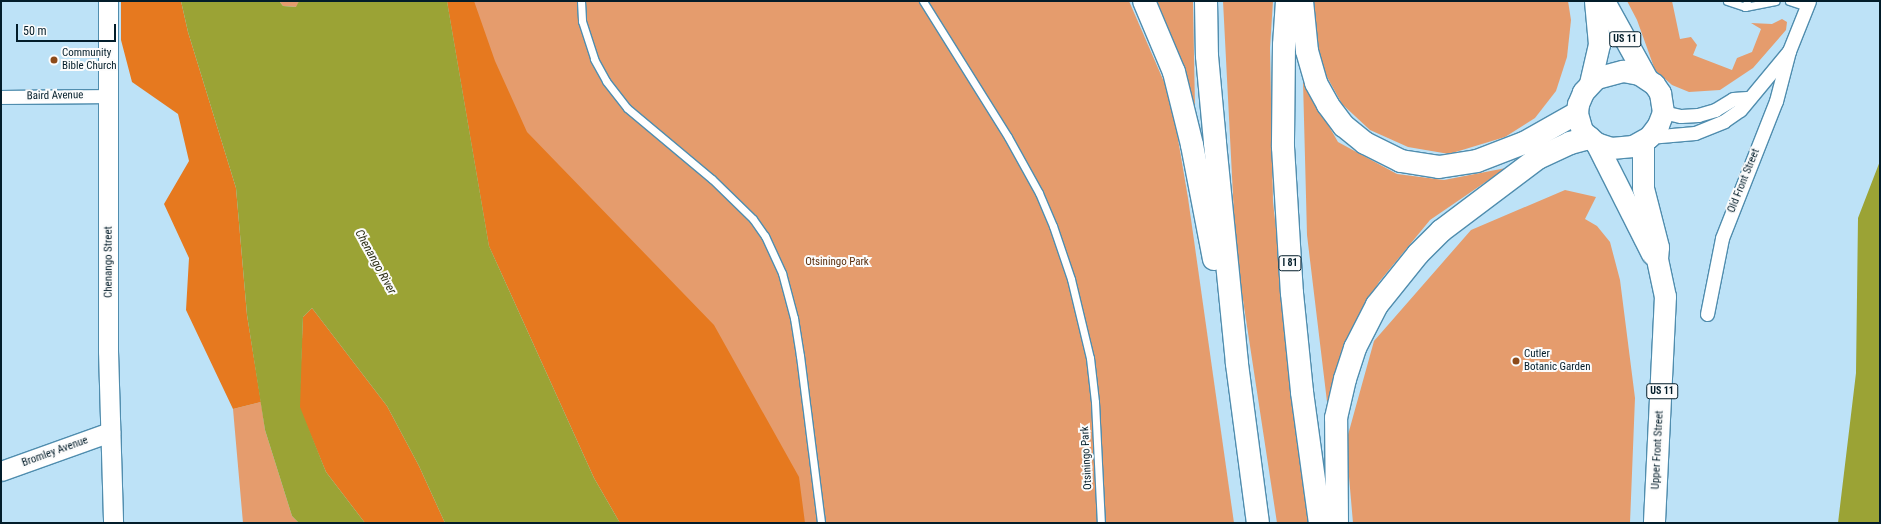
<!DOCTYPE html>
<html>
<head>
<meta charset="utf-8">
<style>
	body { margin:0 }
	#map { position:relative; width:1881px; height:524px; overflow:hidden; background:#bde2f7; font-family:"Roboto Condensed",sans-serif }
	div>[style] { position:absolute }
	.green>* { inset:0; background:#e59c6d }
	.forest>* { inset:0; background:#e6791f }
	.water>* { inset:0; background:#9ba335 }
	.roads { filter:drop-shadow(1px 0 #508dae) drop-shadow(-1px 0 #508dae) drop-shadow(0 1px #508dae) drop-shadow(0 -1px #508dae) }
	.lane>* { height:7px; margin:-3.5px; padding:0 3.5px; transform-origin:3.5px; border-radius:3.5px; background:#fff }
	.street>* { height:13px; margin:-6.5px; padding:0 6.5px; transform-origin:6.5px; border-radius:6.5px; background:#fff }
	.secondary>* { height:19px; margin:-9.5px; padding:0 9.5px; transform-origin:9.5px; border-radius:9.5px; background:#fff }
	.primary>* { height:21px; margin:-10.5px; padding:0 10.5px; transform-origin:10.5px; border-radius:10.5px; background:#fff }
	.highway>* { height:22px; margin:-11px; padding:0 11px; transform-origin:11px; border-radius:11px; background:#fff }
	.dots>* { width:11px; height:11px; translate:-50% -50%; box-sizing:border-box; border:2px solid #fcfcfc; border-radius:50% }
	span { translate:-50% -50%; white-space:nowrap; text-align:center; line-height:1.15; -webkit-text-stroke:4px #fcfcfc; paint-order:stroke }
	.shield-label span { padding:1px 3px; background:#fcfcfc; border:1px solid; border-radius:3px; -webkit-text-stroke-width:0 }
	.shield-label { font-size:10px; color:#031d2a; font-weight:700 }
	.poi-label { font-size:11px; color:#031d2a }
	.left { translate:0 -50%; text-align:left }
	.street-label { font-size:11px; color:#031d2a }
	.park-label { font-size:11px; color:#5c3110 }
	.water-label { font-size:12px; color:#2e3019; font-style:italic }
	.frame { position:absolute; inset:0; border:2px solid #031d2a; pointer-events:none }
	.scale { position:absolute; left:16px; top:24px; width:100px; height:18px; box-sizing:border-box; border:2px solid #031d2a; border-top:0; padding-left:5px; font-size:12px; line-height:14px; white-space:nowrap; color:#031d2a; -webkit-text-stroke:3px #fcfcfc; paint-order:stroke }
</style>
</head>
<body>
<div id="map">
	<div class="green">
		<div style="clip-path:polygon(279px 1px,299px 1px,297px 7px,283px 6px)"></div>
		<div style="clip-path:polygon(447px 1px,1129px 1px,1171px 98px,1188px 198px,1234px 523px,620px 523px,489px 246px)"></div>
		<div style="clip-path:polygon(1157px 1px,1193px 1px,1195px 109px)"></div>
		<div style="clip-path:polygon(1223px 1px,1273px 1px,1270px 48px,1273px 202px,1309px 523px,1277px 523px,1236px 254px)"></div>
		<div style="clip-path:polygon(1313px 1px,1568px 1px,1571px 20px,1567px 57px,1556px 91px,1535px 118px,1505px 137px,1449px 154px,1408px 147px,1370px 130px,1342px 104px,1321px 66px)"></div>
		<div style="clip-path:polygon(1627px 1px,1672px 1px,1680px 39px,1691px 37px,1697px 45px,1693px 55px,1732px 70px,1737px 58px,1752px 52px,1761px 29px,1751px 23px,1772px 24px,1782px 19px,1787px 22px,1786px 30px,1753px 68px,1720px 90px,1689px 92px,1672px 85px,1655px 70px,1637px 20px)"></div>
		<div style="clip-path:polygon(1303px 81px,1338px 142px,1397px 174px,1444px 180px,1506px 168px,1430px 220px,1379px 282px,1342px 349px,1328px 410px,1307px 235px)"></div>
		<div style="clip-path:polygon(1565px 190px,1596px 197px,1585px 219px,1597px 226px,1610px 242px,1620px 280px,1635px 398px,1630px 523px,1353px 523px,1346px 442px,1374px 341px,1471px 230px)"></div>
		<div style="clip-path:polygon(261px 402px,265px 430px,292px 516px,299px 523px,243px 523px,233px 409px)"></div>
	</div>
	<div class="forest">
		<div style="clip-path:polygon(121px 1px,181px 1px,188px 32px,236px 188px,247px 315px,261px 402px,233px 409px,186px 310px,189px 258px,164px 204px,189px 161px,178px 114px,132px 82px,121px 40px)"></div>
		<div style="clip-path:polygon(447px 1px,474px 1px,495px 61px,527px 132px,714px 325px,799px 477px,805px 523px,620px 523px,594px 478px,489px 246px)"></div>
		<div style="clip-path:polygon(312px 308px,387px 406px,419px 466px,445px 523px,365px 523px,326px 472px,299px 407px,303px 317px)"></div>
	</div>
	<div class="water">
		<div style="clip-path:polygon(181px 1px,279px 1px,283px 6px,296px 7px,299px 1px,447px 1px,489px 246px,594px 478px,620px 523px,445px 523px,419px 466px,387px 406px,312px 308px,303px 317px,300px 407px,326px 472px,365px 523px,299px 523px,292px 516px,265px 430px,247px 315px,236px 188px,188px 32px)"></div>
		<div style="clip-path:polygon(1880px 161px,1880px 523px,1838px 523px,1856px 373px,1858px 218px)"></div>
	</div>
	<div class="roads">
		<div class="lane">
			<div style="left:581px;top:1px;width:20px;rotate:87deg"></div>
			<div style="left:582px;top:21px;width:40px;rotate:72deg"></div>
			<div style="left:594px;top:59px;width:25px;rotate:61deg"></div>
			<div style="left:606px;top:81px;width:34px;rotate:52deg"></div>
			<div style="left:627px;top:108px;width:111px;rotate:39.9deg"></div>
			<div style="left:712px;top:179px;width:57px;rotate:44.3deg"></div>
			<div style="left:753px;top:219px;width:21px;rotate:55deg"></div>
			<div style="left:765px;top:236px;width:41px;rotate:65.3deg"></div>
			<div style="left:782px;top:273px;width:47px;rotate:75.1deg"></div>
			<div style="left:794px;top:318px;width:38px;rotate:81deg"></div>
			<div style="left:800px;top:356px;width:168px;rotate:82.8deg"></div>
			<div style="left:923px;top:1px;width:160px;rotate:58deg"></div>
			<div style="left:1008px;top:137px;width:64px;rotate:61deg"></div>
			<div style="left:1039px;top:193px;width:36px;rotate:67deg"></div>
			<div style="left:1053px;top:226px;width:56px;rotate:71.2deg"></div>
			<div style="left:1071px;top:279px;width:81px;rotate:76.5deg"></div>
			<div style="left:1090px;top:358px;width:44px;rotate:83.5deg"></div>
			<div style="left:1095px;top:402px;width:121px;rotate:87.2deg"></div>
			<div style="left:1727px;top:1px;width:19px;rotate:18deg"></div>
			<div style="left:1747px;top:1px;width:6px;rotate:108deg"></div>
			<div style="left:1745px;top:7px;width:31px;rotate:-11deg"></div>
			<div style="left:1789px;top:1px;width:19px;rotate:18deg"></div>
		</div>
		<div class="street">
			<div style="left:1px;top:97px;width:107px;rotate:-0.5deg"></div>
			<div style="left:1663px;top:112px;width:18px;rotate:13deg"></div>
			<div style="left:1681px;top:116px;width:17px;rotate:-3deg"></div>
			<div style="left:1698px;top:115px;width:18px;rotate:-16deg"></div>
			<div style="left:1715px;top:110px;width:21px;rotate:-31deg"></div>
			<div style="left:1733px;top:99px;width:14px;rotate:-4deg"></div>
			<div style="left:1649px;top:137px;width:46px;rotate:-5deg"></div>
			<div style="left:1695px;top:133px;width:31px;rotate:-22deg"></div>
			<div style="left:1724px;top:121px;width:19px;rotate:-35deg"></div>
			<div style="left:1740px;top:110px;width:77px;rotate:-50.3deg"></div>
			<div style="left:1789px;top:51px;width:54px;rotate:-68.2deg"></div>
			<div style="left:1707px;top:314px;width:77px;rotate:-78.8deg"></div>
			<div style="left:1722px;top:238px;width:147px;rotate:-68.5deg"></div>
			<div style="left:1776px;top:101px;width:52px;rotate:-75.4deg"></div>
		</div>
		<div class="secondary">
			<div style="left:108px;top:1px;width:350px;rotate:90deg"></div>
			<div style="left:108px;top:351px;width:172px;rotate:88.3deg"></div>
			<div style="left:1px;top:471px;width:116px;rotate:-19.7deg"></div>
		</div>
		<div class="primary">
			<div style="left:1604px;top:1px;width:87px;rotate:61.1deg"></div>
			<div style="left:1623px;top:71px;width:16px;rotate:11deg"></div>
			<div style="left:1639px;top:74px;width:18px;rotate:34deg"></div>
			<div style="left:1654px;top:84px;width:11px;rotate:56deg"></div>
			<div style="left:1660px;top:93px;width:19px;rotate:81deg"></div>
			<div style="left:1663px;top:112px;width:14px;rotate:111deg"></div>
			<div style="left:1658px;top:125px;width:15px;rotate:127deg"></div>
			<div style="left:1649px;top:137px;width:18px;rotate:151deg"></div>
			<div style="left:1633px;top:146px;width:22px;rotate:175deg"></div>
			<div style="left:1611px;top:148px;width:16px;rotate:-162deg"></div>
			<div style="left:1596px;top:143px;width:18px;rotate:-139deg"></div>
			<div style="left:1582px;top:131px;width:19px;rotate:-106deg"></div>
			<div style="left:1577px;top:113px;width:9px;rotate:-84deg"></div>
			<div style="left:1578px;top:104px;width:13px;rotate:-67deg"></div>
			<div style="left:1583px;top:92px;width:19px;rotate:-47deg"></div>
			<div style="left:1596px;top:78px;width:28px;rotate:-15deg"></div>
			<div style="left:1590px;top:83px;width:40px;rotate:-77deg"></div>
			<div style="left:1599px;top:44px;width:43px;rotate:-95.3deg"></div>
			<div style="left:1643px;top:141px;width:47px;rotate:90deg"></div>
			<div style="left:1643px;top:188px;width:61px;rotate:75.7deg"></div>
			<div style="left:1658px;top:247px;width:12px;rotate:95deg"></div>
			<div style="left:1657px;top:259px;width:38px;rotate:78deg"></div>
			<div style="left:1665px;top:296px;width:227px;rotate:92.8deg"></div>
			<div style="left:1596px;top:143px;width:124px;rotate:63.2deg"></div>
		</div>
		<div class="highway">
			<div style="left:1144px;top:1px;width:77px;rotate:67.1deg"></div>
			<div style="left:1174px;top:72px;width:75px;rotate:76.1deg"></div>
			<div style="left:1192px;top:145px;width:116px;rotate:79.1deg"></div>
			<div style="left:1206px;top:1px;width:55px;rotate:89deg"></div>
			<div style="left:1207px;top:56px;width:87px;rotate:84.7deg"></div>
			<div style="left:1215px;top:143px;width:222px;rotate:84.3deg"></div>
			<div style="left:1237px;top:364px;width:160px;rotate:82.5deg"></div>
			<div style="left:1287px;top:1px;width:44px;rotate:93.9deg"></div>
			<div style="left:1284px;top:45px;width:102px;rotate:90.6deg"></div>
			<div style="left:1283px;top:147px;width:146px;rotate:86.5deg"></div>
			<div style="left:1292px;top:293px;width:100px;rotate:84.2deg"></div>
			<div style="left:1302px;top:392px;width:132px;rotate:82.2deg"></div>
			<div style="left:1302px;top:1px;width:50px;rotate:84.3deg"></div>
			<div style="left:1307px;top:51px;width:33px;rotate:74deg"></div>
			<div style="left:1316px;top:83px;width:25px;rotate:61deg"></div>
			<div style="left:1328px;top:105px;width:26px;rotate:53deg"></div>
			<div style="left:1344px;top:126px;width:27px;rotate:39deg"></div>
			<div style="left:1365px;top:143px;width:40px;rotate:26.6deg"></div>
			<div style="left:1401px;top:161px;width:38px;rotate:9deg"></div>
			<div style="left:1439px;top:167px;width:38px;rotate:-9deg"></div>
			<div style="left:1477px;top:161px;width:50px;rotate:-21deg"></div>
			<div style="left:1524px;top:143px;width:61px;rotate:-29.5deg"></div>
			<div style="left:1337px;top:523px;width:105px;rotate:-90.5deg"></div>
			<div style="left:1336px;top:418px;width:40px;rotate:-77deg"></div>
			<div style="left:1345px;top:379px;width:33px;rotate:-72deg"></div>
			<div style="left:1355px;top:348px;width:48px;rotate:-62.9deg"></div>
			<div style="left:1377px;top:305px;width:65px;rotate:-51.2deg"></div>
			<div style="left:1418px;top:254px;width:33px;rotate:-45deg"></div>
			<div style="left:1441px;top:231px;width:121px;rotate:-37deg"></div>
			<div style="left:1538px;top:158px;width:35px;rotate:-25deg"></div>
			<div style="left:1570px;top:143px;width:20px;rotate:-15deg"></div>
		</div>
	</div>
	<div class="dots">
		<div style="left:54px;top:60px;background:#8d4b1a"></div>
		<div style="left:1516px;top:361px;background:#8d4b1a"></div>
	</div>
	<div class="shield-label">
		<span style="left:1625px;top:39px">US 11</span>
		<span style="left:1290px;top:263px">I 81</span>
		<span style="left:1662px;top:391px">US 11</span>
	</div>
	<div class="poi-label">
		<span class="left" style="left:62px;top:60px">Community<br>Bible Church</span>
		<span class="left" style="left:1524px;top:361px">Cutler<br>Botanic Garden</span>
	</div>
	<div class="street-label">
		<span style="left:55px;top:96px;rotate:-1deg">Baird Avenue</span>
		<span style="left:1744px;top:181px;rotate:-68deg">Old Front Street</span>
		<span style="left:109px;top:262px;rotate:-90deg">Chenango Street</span>
		<span style="left:1658px;top:450px;rotate:-87deg">Upper Front Street</span>
		<span style="left:55px;top:452px;rotate:-20deg">Bromley Avenue</span>
		<span style="left:1087px;top:458px;rotate:-93deg">Otsiningo Park</span>
	</div>
	<div class="park-label">
		<span style="left:837px;top:262px">Otsiningo Park</span>
	</div>
	<div class="water-label">
		<span style="left:375px;top:262px;rotate:61deg">Chenango River</span>
	</div>
	<div class="frame"></div>
	<div class="scale">50 m</div>
</div>
</body>
</html>
